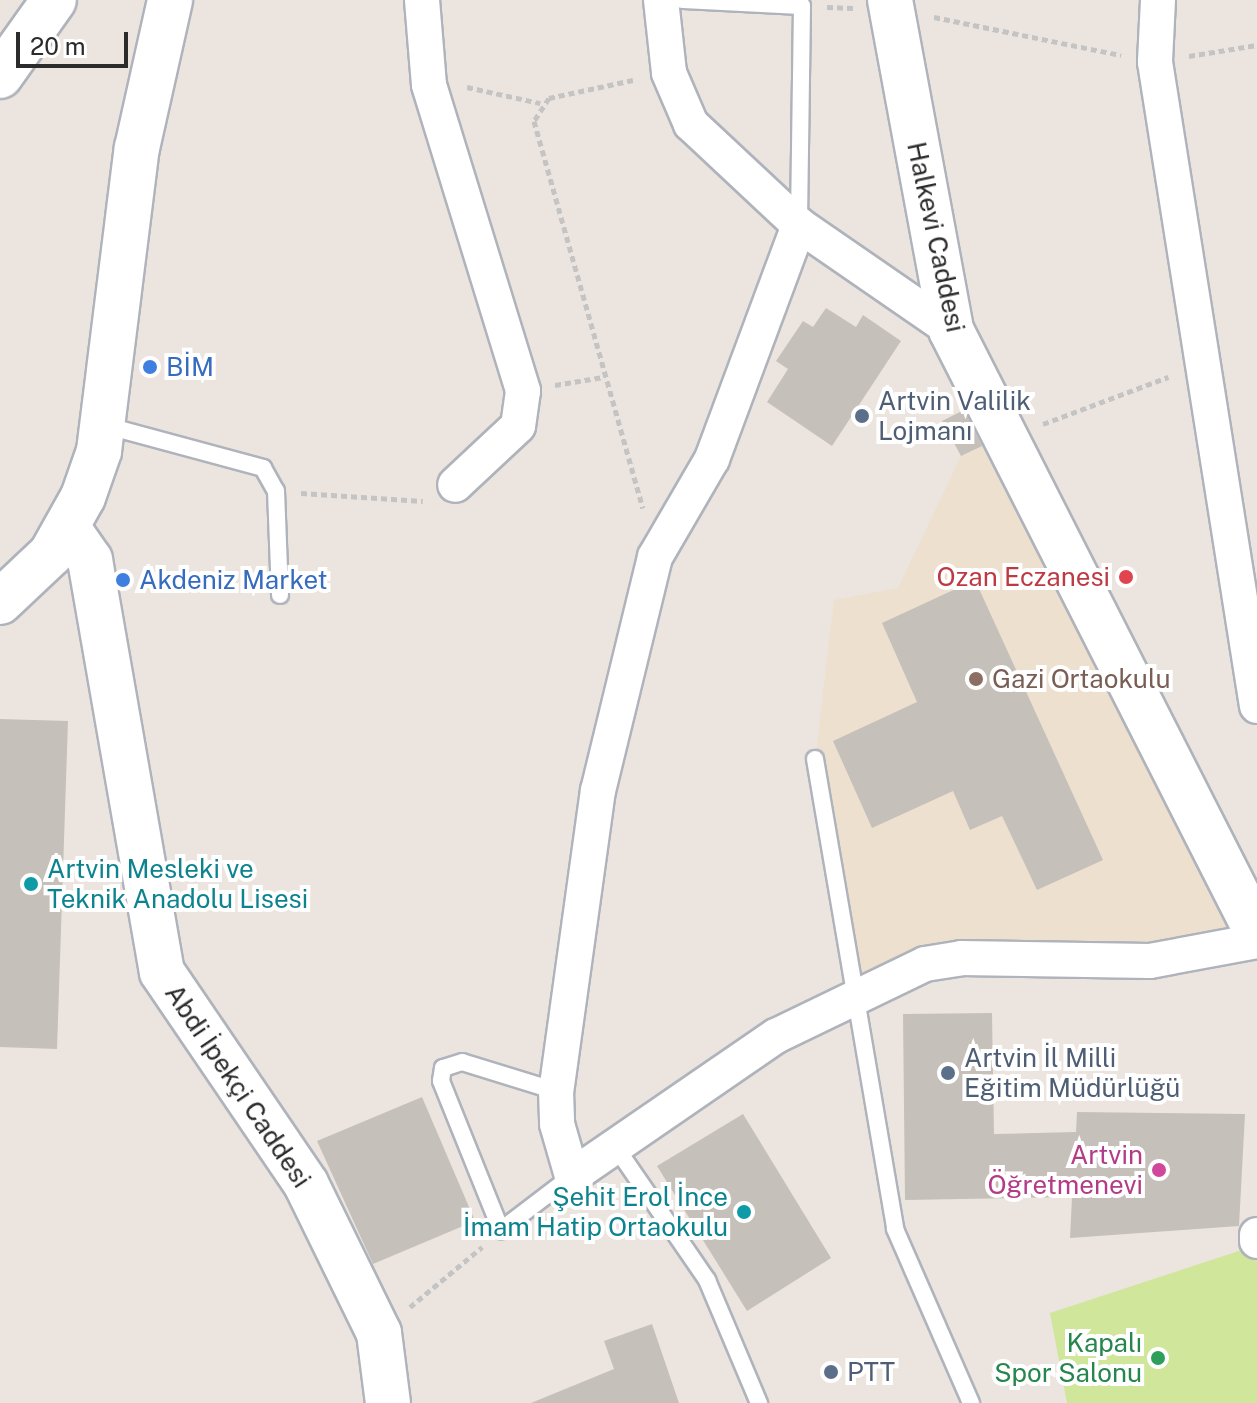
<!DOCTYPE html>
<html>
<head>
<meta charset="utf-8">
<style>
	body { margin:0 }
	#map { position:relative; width:1257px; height:1403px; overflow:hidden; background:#ece5df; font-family:"Public Sans",sans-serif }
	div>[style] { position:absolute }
	.education>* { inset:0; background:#ede0cf }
	.pitch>* { inset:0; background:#cfe69b }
	.building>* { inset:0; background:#c5c0ba }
	.path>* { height:5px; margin-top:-2.5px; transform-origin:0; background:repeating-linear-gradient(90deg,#c4c4c4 0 6px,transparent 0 10px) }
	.roads { filter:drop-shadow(2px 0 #afb3bb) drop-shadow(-2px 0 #afb3bb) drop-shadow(0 2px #afb3bb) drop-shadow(0 -2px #afb3bb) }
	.lane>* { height:16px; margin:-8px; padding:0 8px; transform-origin:8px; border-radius:8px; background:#fff }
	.street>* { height:34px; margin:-17px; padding:0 17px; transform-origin:17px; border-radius:17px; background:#fff }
	.secondary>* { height:44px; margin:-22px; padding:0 22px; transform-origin:22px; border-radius:22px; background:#fff }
	.dots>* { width:22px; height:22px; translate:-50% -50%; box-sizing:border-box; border:4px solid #fff; border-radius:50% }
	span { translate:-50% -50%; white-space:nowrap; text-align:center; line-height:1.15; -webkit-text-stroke:8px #fff; paint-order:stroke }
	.street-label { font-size:26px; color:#2b2b2b }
	.shop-label { font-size:26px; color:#366cbe }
	.left { translate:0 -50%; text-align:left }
	.service-label { font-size:26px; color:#4e5e75 }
	.health-label { font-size:26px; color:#be3a42 }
	.right { translate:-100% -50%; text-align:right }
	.education-label { font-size:26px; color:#785e54 }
	.culture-label { font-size:26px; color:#0d838f }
	.hotel-label { font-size:26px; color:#b23c85 }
	.leisure-label { font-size:26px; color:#27864d }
	.scale { position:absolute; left:16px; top:32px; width:112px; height:36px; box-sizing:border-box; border:4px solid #2b2b2b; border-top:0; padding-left:10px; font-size:24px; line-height:28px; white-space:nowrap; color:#2b2b2b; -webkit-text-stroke:6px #fff; paint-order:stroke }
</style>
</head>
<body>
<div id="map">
	<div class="education">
		<div style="clip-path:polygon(1004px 434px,1257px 941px,1006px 958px,853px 997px,815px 759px,834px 600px,898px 588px,961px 456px)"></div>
	</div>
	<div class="pitch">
		<div style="clip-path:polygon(1257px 1245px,1257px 1403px,1067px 1403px,1050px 1313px)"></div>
	</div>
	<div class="building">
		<div style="clip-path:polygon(826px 308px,856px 327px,863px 315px,901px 341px,832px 446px,767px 402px,788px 369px,776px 361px,803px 321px,813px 327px)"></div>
		<div style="clip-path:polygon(964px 410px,982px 446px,961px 456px,942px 421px)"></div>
		<div style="clip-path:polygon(975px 580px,1103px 860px,1037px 890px,1002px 816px,970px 830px,953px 791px,872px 828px,833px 741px,917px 702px,882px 623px)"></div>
		<div style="clip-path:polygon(0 719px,68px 721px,57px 1049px,0 1047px)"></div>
		<div style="clip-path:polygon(992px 1013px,994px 1134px,1076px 1132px,1077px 1112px,1245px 1114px,1239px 1226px,1070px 1238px,1072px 1197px,905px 1200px,903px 1014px)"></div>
		<div style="clip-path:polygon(422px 1097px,475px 1221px,373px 1264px,317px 1141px)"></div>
		<div style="clip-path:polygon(743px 1114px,831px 1258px,747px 1311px,657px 1166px)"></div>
		<div style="clip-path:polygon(652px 1324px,679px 1403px,531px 1403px,614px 1369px,604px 1341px)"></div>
	</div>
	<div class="path">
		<div style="left:827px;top:7px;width:26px;rotate:2deg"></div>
		<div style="left:934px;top:17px;width:191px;rotate:11.5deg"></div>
		<div style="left:1189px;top:56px;width:69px;rotate:-9.2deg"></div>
		<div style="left:633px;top:80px;width:86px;rotate:167.9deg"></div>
		<div style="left:549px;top:98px;width:27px;rotate:123deg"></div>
		<div style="left:534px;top:121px;width:402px;rotate:74.3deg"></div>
		<div style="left:467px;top:87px;width:75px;rotate:12.4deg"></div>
		<div style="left:555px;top:385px;width:49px;rotate:-9.5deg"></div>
		<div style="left:1043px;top:424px;width:134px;rotate:-20.6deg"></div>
		<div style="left:301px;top:493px;width:122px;rotate:3.8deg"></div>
		<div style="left:410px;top:1307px;width:94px;rotate:-39.8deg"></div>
	</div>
	<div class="roads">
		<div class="lane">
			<div style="left:682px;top:0;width:120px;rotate:2.9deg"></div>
			<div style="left:802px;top:6px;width:214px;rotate:90.8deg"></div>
			<div style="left:104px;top:425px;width:165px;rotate:15.1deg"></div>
			<div style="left:263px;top:468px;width:26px;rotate:61deg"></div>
			<div style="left:276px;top:491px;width:104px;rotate:87.8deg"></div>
			<div style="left:815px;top:759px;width:477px;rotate:80.3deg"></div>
			<div style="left:895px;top:1229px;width:190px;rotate:66.4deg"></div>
			<div style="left:556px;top:1091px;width:98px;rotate:-162.9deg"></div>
			<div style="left:462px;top:1062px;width:20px;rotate:162deg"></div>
			<div style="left:443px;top:1068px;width:13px;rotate:99deg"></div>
			<div style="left:441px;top:1081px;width:161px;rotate:68.1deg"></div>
			<div style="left:501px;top:1230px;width:89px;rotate:-37.3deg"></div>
			<div style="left:615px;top:1146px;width:163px;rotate:55.5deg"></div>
			<div style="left:707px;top:1280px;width:134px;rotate:67.1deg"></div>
		</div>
		<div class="street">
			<div style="left:422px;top:0;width:85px;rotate:85.3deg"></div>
			<div style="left:429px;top:85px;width:320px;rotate:72.9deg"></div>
			<div style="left:523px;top:391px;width:35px;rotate:98deg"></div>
			<div style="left:518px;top:426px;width:86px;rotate:136.9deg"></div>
			<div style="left:661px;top:0;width:73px;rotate:83.7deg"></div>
			<div style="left:669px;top:73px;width:56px;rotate:66.7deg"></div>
			<div style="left:691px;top:124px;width:148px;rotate:43.1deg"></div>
			<div style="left:799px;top:225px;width:185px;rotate:34.6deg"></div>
			<div style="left:1158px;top:0;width:62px;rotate:92.8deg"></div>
			<div style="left:1155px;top:62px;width:652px;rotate:81deg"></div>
			<div style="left:799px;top:225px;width:250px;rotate:110.4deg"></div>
			<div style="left:712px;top:459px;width:113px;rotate:120.2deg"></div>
			<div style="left:655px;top:557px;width:240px;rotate:103.7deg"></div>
			<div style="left:598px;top:790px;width:304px;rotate:97.9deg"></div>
			<div style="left:556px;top:1091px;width:33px;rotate:88deg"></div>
			<div style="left:557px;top:1124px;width:54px;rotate:73.9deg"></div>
			<div style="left:572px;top:1176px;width:247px;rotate:-34.5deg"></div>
			<div style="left:776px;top:1036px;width:165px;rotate:-25.8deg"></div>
			<div style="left:925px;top:964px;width:36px;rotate:-9deg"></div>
			<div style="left:961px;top:958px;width:189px;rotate:0.9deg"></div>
			<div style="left:1150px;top:961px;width:109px;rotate:-10.6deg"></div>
			<div style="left:1257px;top:1235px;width:6px;rotate:90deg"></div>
		</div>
		<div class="secondary">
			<div style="left:890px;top:0;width:336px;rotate:79.5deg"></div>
			<div style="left:951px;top:330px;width:676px;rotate:63.09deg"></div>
			<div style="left:0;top:76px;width:93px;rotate:-54.6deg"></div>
			<div style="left:67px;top:527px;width:40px;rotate:55.1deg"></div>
			<div style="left:90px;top:560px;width:418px;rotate:80.1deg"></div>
			<div style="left:162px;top:972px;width:256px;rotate:55.8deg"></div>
			<div style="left:306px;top:1184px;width:166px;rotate:63.9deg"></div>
			<div style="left:379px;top:1333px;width:71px;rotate:82.7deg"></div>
			<div style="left:0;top:602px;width:70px;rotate:-43.3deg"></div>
			<div style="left:51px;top:554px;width:65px;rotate:-60.7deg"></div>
			<div style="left:83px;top:497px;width:49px;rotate:-70.8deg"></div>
			<div style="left:99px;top:451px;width:305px;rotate:-82.9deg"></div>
			<div style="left:137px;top:148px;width:152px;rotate:-77.4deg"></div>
		</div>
	</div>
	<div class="dots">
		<div style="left:150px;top:367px;background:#3f7fe0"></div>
		<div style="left:862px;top:416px;background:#5c6f8a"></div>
		<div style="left:1126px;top:577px;background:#e0444e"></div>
		<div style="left:123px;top:580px;background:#3f7fe0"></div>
		<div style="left:976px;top:679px;background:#8d6e63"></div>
		<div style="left:31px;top:884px;background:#0f9aa8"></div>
		<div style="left:948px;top:1073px;background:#5c6f8a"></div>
		<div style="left:1159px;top:1170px;background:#d1479c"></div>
		<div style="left:744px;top:1212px;background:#0f9aa8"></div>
		<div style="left:1158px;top:1358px;background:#2e9e5b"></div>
		<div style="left:831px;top:1372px;background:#5c6f8a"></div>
	</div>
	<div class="street-label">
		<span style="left:936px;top:237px;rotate:78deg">Halkevi Caddesi</span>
		<span style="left:238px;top:1086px;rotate:56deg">Abdi İpekçi Caddesi</span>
	</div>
	<div class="shop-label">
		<span class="left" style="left:166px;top:367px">BİM</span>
		<span class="left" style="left:139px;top:580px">Akdeniz Market</span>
	</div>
	<div class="service-label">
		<span class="left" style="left:878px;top:416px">Artvin Valilik<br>Lojmanı</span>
		<span class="left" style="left:964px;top:1073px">Artvin İl Milli<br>Eğitim Müdürlüğü</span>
		<span class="left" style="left:847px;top:1372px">PTT</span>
	</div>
	<div class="health-label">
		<span class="right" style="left:1110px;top:577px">Ozan Eczanesi</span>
	</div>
	<div class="education-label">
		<span class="left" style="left:992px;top:679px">Gazi Ortaokulu</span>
	</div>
	<div class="culture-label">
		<span class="left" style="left:47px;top:884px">Artvin Mesleki ve<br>Teknik Anadolu Lisesi</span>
		<span class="right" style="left:728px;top:1212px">Şehit Erol İnce<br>İmam Hatip Ortaokulu</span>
	</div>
	<div class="hotel-label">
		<span class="right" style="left:1143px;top:1170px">Artvin<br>Öğretmenevi</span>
	</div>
	<div class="leisure-label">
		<span class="right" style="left:1142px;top:1358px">Kapalı<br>Spor Salonu</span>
	</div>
	<div class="scale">20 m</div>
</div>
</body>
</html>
